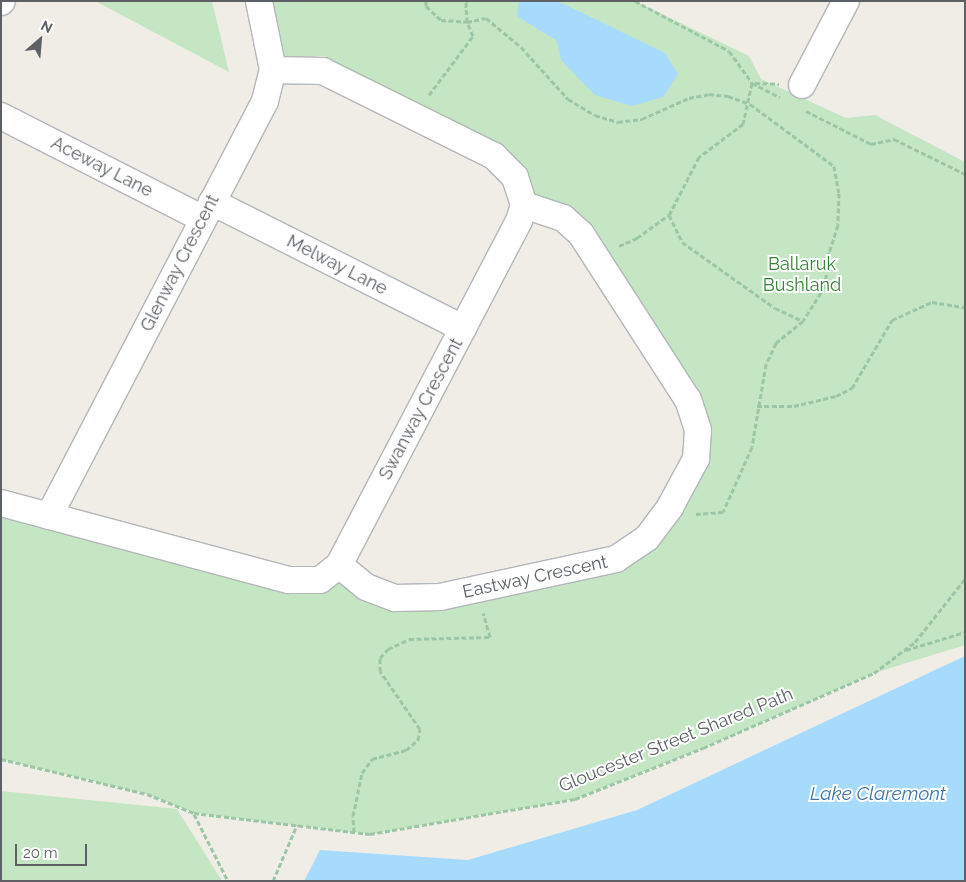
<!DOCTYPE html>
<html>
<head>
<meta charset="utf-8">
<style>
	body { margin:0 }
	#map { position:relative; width:966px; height:882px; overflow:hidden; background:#efede6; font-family:Raleway,sans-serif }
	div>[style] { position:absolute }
	.green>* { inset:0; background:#c4e6c2 }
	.water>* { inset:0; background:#a7dbfe }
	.path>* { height:3px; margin-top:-1.5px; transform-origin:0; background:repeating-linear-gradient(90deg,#9cc7a6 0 5px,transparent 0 7.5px) }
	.roads { filter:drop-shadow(1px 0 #b3b6ba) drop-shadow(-1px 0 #b3b6ba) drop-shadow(0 1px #b3b6ba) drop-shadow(0 -1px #b3b6ba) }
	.minor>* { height:26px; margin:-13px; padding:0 13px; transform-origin:13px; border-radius:13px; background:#fff }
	span { translate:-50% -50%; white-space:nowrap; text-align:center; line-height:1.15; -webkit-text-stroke:4px #fff; paint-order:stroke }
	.street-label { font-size:18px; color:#5d6166 }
	.park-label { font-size:18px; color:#368437 }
	.water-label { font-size:19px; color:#4076a8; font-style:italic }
	.frame { position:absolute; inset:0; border:2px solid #5d6166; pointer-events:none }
	.north { position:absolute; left:15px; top:15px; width:50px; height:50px; -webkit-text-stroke:4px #fff; paint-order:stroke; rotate:27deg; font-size:14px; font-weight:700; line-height:20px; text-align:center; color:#5d6166 }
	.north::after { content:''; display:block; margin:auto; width:18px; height:22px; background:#5d6166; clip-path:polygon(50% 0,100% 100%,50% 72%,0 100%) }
	.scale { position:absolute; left:15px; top:844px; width:72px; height:22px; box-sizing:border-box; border:2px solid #5d6166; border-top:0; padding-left:6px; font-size:15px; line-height:18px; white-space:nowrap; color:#5d6166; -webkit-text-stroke:4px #fff; paint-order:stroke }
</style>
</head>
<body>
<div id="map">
	<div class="green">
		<div style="clip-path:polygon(95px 1px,212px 1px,229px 72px)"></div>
		<div style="clip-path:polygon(271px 1px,635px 1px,749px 56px,761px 79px,846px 118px,875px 115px,965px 162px,965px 645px,874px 673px,703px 748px,575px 799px,370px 834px,194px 813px,147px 794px,1px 759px,1px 503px,289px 580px,339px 565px,395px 598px,647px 538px,698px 430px,576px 229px,534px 209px,532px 186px,522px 165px,498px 146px,324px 56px,281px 56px)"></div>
		<div style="clip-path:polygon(1px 791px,177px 809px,222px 881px,1px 881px)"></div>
	</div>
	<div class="water">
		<div style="clip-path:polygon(519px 1px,556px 1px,570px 7px,665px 53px,678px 74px,663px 97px,632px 106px,595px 95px,561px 60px,557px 41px,517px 16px)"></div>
		<div style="clip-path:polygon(965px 656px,965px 881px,304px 881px,320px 850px,468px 860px,637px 810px)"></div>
	</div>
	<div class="path">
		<div style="left:426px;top:1px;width:5px;rotate:90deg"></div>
		<div style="left:426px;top:6px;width:21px;rotate:43deg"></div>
		<div style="left:441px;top:20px;width:26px;rotate:4deg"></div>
		<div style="left:467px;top:22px;width:19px;rotate:-12deg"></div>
		<div style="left:486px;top:18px;width:45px;rotate:39.6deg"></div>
		<div style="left:521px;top:47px;width:70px;rotate:47.9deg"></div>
		<div style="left:568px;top:99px;width:31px;rotate:31deg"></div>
		<div style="left:595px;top:115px;width:24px;rotate:17deg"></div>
		<div style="left:618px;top:122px;width:24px;rotate:-7deg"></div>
		<div style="left:642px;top:119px;width:51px;rotate:-24.1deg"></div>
		<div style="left:689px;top:98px;width:20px;rotate:-11deg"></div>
		<div style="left:709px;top:94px;width:19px;rotate:6deg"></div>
		<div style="left:728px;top:96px;width:23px;rotate:20deg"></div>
		<div style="left:750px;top:104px;width:104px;rotate:36.4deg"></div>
		<div style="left:834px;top:166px;width:27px;rotate:80deg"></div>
		<div style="left:839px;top:193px;width:32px;rotate:92deg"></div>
		<div style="left:838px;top:225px;width:28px;rotate:108deg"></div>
		<div style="left:829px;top:252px;width:34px;rotate:97deg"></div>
		<div style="left:825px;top:286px;width:41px;rotate:122.2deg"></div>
		<div style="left:803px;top:321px;width:35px;rotate:141deg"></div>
		<div style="left:776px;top:343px;width:23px;rotate:115deg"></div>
		<div style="left:766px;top:364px;width:84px;rotate:99.6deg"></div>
		<div style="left:752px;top:447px;width:71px;rotate:114deg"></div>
		<div style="left:723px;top:512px;width:28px;rotate:176deg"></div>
		<div style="left:635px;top:1px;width:106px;rotate:28deg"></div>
		<div style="left:729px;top:51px;width:39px;rotate:54deg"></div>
		<div style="left:752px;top:83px;width:31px;rotate:27deg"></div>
		<div style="left:752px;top:83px;width:42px;rotate:102.4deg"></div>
		<div style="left:743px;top:124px;width:55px;rotate:143.1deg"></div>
		<div style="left:699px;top:157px;width:65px;rotate:117.3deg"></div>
		<div style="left:669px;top:215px;width:30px;rotate:64deg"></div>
		<div style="left:682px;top:242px;width:114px;rotate:35.4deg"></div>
		<div style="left:775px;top:308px;width:31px;rotate:25deg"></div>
		<div style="left:755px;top:83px;width:24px;rotate:2deg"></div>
		<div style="left:429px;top:95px;width:74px;rotate:-53.3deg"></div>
		<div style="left:473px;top:36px;width:15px;rotate:-113deg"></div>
		<div style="left:467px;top:22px;width:21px;rotate:-93deg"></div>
		<div style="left:806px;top:111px;width:73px;rotate:26.9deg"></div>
		<div style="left:871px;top:144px;width:24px;rotate:-12deg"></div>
		<div style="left:894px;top:139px;width:79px;rotate:26.2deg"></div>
		<div style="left:619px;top:246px;width:20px;rotate:-24deg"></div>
		<div style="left:637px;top:238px;width:39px;rotate:-36deg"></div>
		<div style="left:757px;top:406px;width:37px"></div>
		<div style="left:794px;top:406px;width:43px;rotate:-13.4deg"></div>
		<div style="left:836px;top:396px;width:18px;rotate:-27deg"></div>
		<div style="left:852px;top:388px;width:79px;rotate:-59.5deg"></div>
		<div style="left:892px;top:320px;width:44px;rotate:-24.2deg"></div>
		<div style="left:932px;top:302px;width:33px;rotate:9deg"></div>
		<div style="left:906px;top:650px;width:62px;rotate:-17deg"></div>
		<div style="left:1px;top:759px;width:150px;rotate:13.5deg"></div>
		<div style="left:147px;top:794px;width:51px;rotate:22deg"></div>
		<div style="left:194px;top:813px;width:177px;rotate:6.8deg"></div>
		<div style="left:370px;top:834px;width:208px;rotate:-9.7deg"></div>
		<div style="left:575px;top:799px;width:138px;rotate:-21.7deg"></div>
		<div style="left:703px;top:748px;width:187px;rotate:-23.7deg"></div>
		<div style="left:874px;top:673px;width:51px;rotate:-37.1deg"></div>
		<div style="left:915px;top:642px;width:80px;rotate:-51.6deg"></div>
		<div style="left:194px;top:814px;width:75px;rotate:63.1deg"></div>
		<div style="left:354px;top:832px;width:16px;rotate:-94deg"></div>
		<div style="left:353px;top:816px;width:44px;rotate:-78.2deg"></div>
		<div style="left:362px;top:773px;width:17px;rotate:-54deg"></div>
		<div style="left:372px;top:759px;width:35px;rotate:-15deg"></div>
		<div style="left:406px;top:750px;width:16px;rotate:-40deg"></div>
		<div style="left:418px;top:740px;width:11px;rotate:-80deg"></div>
		<div style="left:420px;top:729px;width:70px;rotate:-124.6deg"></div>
		<div style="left:380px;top:671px;width:13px;rotate:-90deg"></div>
		<div style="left:380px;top:658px;width:12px;rotate:-48deg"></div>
		<div style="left:388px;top:649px;width:23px;rotate:-25deg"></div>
		<div style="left:409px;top:639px;width:81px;rotate:-1.4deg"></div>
		<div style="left:490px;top:637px;width:25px;rotate:-106deg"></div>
		<div style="left:273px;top:881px;width:61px;rotate:-66.8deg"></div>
	</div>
	<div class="roads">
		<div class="minor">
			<div style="left:1px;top:2px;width:1px;rotate:-45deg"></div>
			<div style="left:802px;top:85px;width:95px;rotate:-62.4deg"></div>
			<div style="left:1px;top:116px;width:227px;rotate:27deg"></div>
			<div style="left:212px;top:202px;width:281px;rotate:26.7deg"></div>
			<div style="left:1px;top:503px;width:298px;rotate:15deg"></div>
			<div style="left:289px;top:580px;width:31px"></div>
			<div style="left:320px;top:580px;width:24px;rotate:-38deg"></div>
			<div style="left:339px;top:565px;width:388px;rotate:-62.4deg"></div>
			<div style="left:519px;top:221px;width:17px;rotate:-73deg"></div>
			<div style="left:524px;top:205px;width:29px;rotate:-108deg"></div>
			<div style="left:515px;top:177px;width:30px;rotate:-135deg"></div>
			<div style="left:494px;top:156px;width:191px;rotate:-153.6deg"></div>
			<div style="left:323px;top:71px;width:50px;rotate:-178.9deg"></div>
			<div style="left:49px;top:516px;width:468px;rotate:-62.5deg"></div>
			<div style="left:265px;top:101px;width:32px;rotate:-76deg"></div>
			<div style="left:273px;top:70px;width:70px;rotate:-101.5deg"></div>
			<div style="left:339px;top:565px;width:35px;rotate:39deg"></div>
			<div style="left:366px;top:587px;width:31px;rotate:21deg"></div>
			<div style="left:395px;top:598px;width:45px;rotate:-1.3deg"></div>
			<div style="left:440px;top:597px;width:180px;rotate:-12.2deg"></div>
			<div style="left:616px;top:559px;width:37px;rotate:-34deg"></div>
			<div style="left:647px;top:538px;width:39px;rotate:-53deg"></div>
			<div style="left:670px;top:507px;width:55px;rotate:-61.6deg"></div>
			<div style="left:696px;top:459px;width:29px;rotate:-86deg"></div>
			<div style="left:698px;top:430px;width:32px;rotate:-108deg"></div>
			<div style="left:688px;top:400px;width:197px;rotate:-122.8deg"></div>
			<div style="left:581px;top:234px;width:24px;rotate:-138deg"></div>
			<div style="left:563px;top:218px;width:41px;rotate:-161.6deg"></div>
		</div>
	</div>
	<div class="street-label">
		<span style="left:102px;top:167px;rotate:27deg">Aceway Lane</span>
		<span style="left:180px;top:263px;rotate:-63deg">Glenway Crescent</span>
		<span style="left:337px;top:265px;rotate:27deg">Melway Lane</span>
		<span style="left:421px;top:409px;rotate:-62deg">Swanway Crescent</span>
		<span style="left:535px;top:577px;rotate:-12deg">Eastway Crescent</span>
		<span style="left:676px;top:740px;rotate:-22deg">Gloucester Street Shared Path</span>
	</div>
	<div class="park-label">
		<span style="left:802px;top:275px">Ballaruk<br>Bushland</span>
	</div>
	<div class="water-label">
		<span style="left:878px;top:794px">Lake Claremont</span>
	</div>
	<div class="frame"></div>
	<div class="north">N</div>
	<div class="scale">20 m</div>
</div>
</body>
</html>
